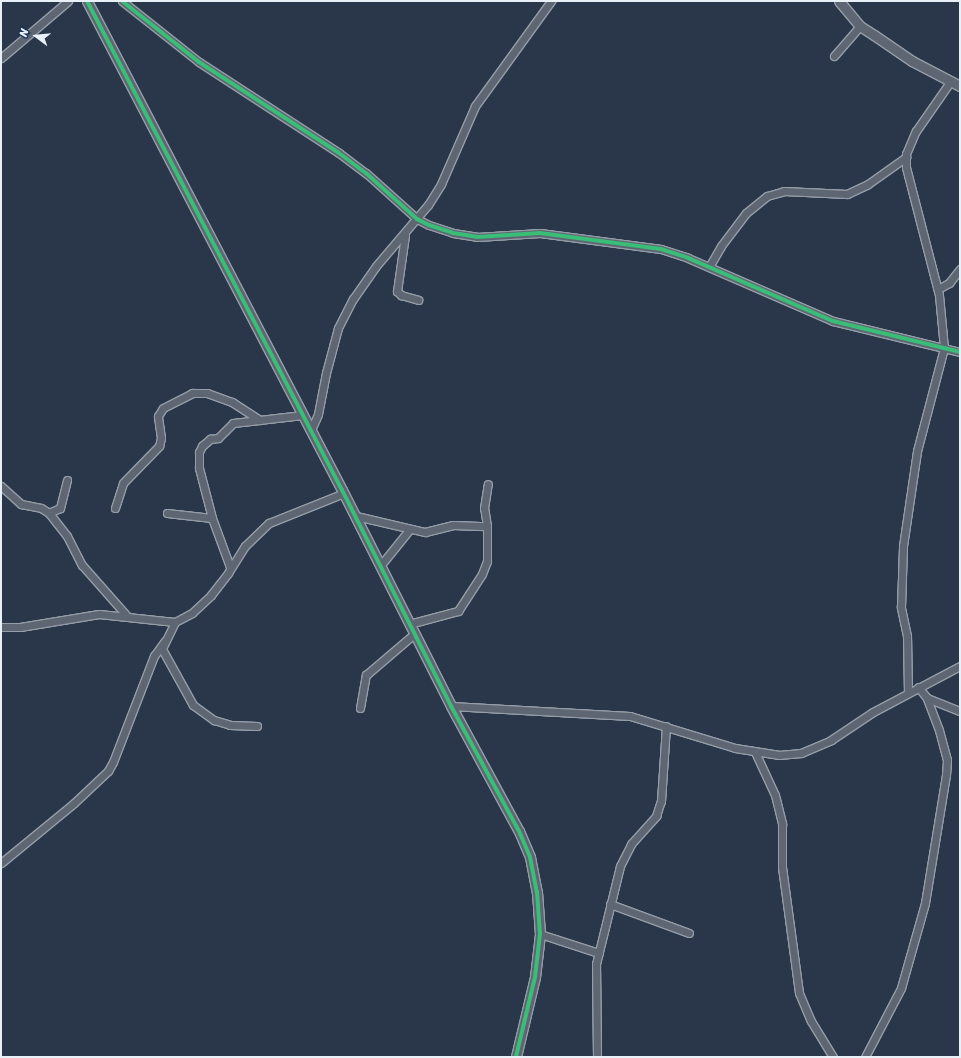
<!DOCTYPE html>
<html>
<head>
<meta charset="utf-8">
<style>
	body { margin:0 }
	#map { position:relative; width:961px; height:1058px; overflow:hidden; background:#2a374a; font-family:Sriracha,sans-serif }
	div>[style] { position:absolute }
	.roads { filter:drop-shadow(1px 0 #959da7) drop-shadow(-1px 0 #959da7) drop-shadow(0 1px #959da7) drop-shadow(0 -1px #959da7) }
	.minor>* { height:7px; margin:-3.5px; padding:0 3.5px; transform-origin:3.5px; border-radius:3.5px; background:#5d6672 }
	.tertiary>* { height:9px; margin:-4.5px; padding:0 4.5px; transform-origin:4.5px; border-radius:4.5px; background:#5d6672 }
	.cycleway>* { height:4px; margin:-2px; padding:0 2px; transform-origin:2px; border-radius:2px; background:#3abd76 }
	span { translate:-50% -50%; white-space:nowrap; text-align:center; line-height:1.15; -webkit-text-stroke:3px #1d3557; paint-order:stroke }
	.frame { position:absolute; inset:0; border:2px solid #e8f1f8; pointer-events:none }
	.north { position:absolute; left:16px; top:16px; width:40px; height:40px; -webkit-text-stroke:3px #1d3557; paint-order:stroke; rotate:286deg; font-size:11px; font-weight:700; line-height:16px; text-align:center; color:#e8f1f8 }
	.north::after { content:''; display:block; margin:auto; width:14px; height:18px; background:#e8f1f8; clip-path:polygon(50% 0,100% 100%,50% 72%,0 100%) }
</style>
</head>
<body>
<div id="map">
	<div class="roads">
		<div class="minor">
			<div style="left:122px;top:1px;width:98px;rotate:38.4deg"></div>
			<div style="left:199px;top:62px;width:167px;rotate:33deg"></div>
			<div style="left:339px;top:153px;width:34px;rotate:37deg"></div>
			<div style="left:366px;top:173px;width:69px;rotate:42deg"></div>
			<div style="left:417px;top:219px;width:13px;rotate:27deg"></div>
			<div style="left:429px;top:225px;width:25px;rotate:18deg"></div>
			<div style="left:453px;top:233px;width:24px;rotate:9deg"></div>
			<div style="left:477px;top:237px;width:63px;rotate:-3.6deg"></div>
			<div style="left:540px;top:233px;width:122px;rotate:7.5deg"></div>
			<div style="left:661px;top:249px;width:28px;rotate:18deg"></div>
			<div style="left:688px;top:258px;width:158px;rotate:23.5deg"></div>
			<div style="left:833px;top:321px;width:131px;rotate:13.7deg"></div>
			<div style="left:834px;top:56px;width:40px;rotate:-49deg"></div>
			<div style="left:1px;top:58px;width:88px;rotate:-40.4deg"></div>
			<div style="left:405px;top:235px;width:57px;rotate:98.1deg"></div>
			<div style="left:397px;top:291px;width:6px;rotate:45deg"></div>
			<div style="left:401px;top:295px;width:18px;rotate:16deg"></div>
			<div style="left:709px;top:267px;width:24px;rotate:-60deg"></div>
			<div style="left:721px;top:246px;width:41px;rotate:-52.9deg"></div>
			<div style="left:746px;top:213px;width:27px;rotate:-39deg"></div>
			<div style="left:767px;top:196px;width:18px;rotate:-16deg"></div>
			<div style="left:784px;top:191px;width:63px;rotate:2.7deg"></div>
			<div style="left:847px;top:194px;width:23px;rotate:-25deg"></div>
			<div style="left:868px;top:184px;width:47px;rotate:-35.4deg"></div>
			<div style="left:938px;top:289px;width:13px;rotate:-29deg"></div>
			<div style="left:949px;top:283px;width:18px;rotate:-52deg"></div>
			<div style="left:311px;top:430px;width:17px;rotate:-66deg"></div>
			<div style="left:318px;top:414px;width:42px;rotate:-79deg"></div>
			<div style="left:326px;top:373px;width:47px;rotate:-75.1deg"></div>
			<div style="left:338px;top:328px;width:33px;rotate:-63deg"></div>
			<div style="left:353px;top:299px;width:40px;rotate:-55.1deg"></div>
			<div style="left:376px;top:266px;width:80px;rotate:-49.6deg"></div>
			<div style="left:428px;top:205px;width:25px;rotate:-58deg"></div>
			<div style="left:441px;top:184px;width:85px;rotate:-66.4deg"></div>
			<div style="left:475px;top:106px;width:130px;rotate:-54.1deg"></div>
			<div style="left:67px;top:480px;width:29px;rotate:104deg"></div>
			<div style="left:60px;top:508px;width:12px;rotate:156deg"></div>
			<div style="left:49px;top:513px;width:29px;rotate:52deg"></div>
			<div style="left:67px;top:536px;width:33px;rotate:63deg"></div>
			<div style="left:82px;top:565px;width:68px;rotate:48.6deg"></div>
			<div style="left:1px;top:486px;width:27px;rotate:42deg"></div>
			<div style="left:21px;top:504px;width:20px;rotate:11deg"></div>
			<div style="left:41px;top:508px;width:9px;rotate:32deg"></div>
			<div style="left:115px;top:508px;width:26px;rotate:-72deg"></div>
			<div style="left:123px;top:483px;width:52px;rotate:-45.8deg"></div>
			<div style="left:159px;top:446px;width:8px;rotate:-76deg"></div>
			<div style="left:161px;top:438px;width:22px;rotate:-98deg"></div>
			<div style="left:158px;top:416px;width:9px;rotate:-58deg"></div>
			<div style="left:163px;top:408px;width:33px;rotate:-27deg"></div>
			<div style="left:192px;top:393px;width:15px"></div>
			<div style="left:207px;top:393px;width:27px;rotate:20deg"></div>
			<div style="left:232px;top:402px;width:33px;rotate:33deg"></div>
			<div style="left:167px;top:513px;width:45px;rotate:6.3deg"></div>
			<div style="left:356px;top:516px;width:71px;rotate:13.1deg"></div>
			<div style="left:425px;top:532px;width:29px;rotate:-14deg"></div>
			<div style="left:453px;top:525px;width:34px;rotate:2deg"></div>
			<div style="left:380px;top:566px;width:46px;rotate:-51.1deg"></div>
			<div style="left:230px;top:567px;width:52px;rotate:-110.2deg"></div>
			<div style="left:212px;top:518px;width:52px;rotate:-104.6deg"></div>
			<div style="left:199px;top:468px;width:16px;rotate:-90deg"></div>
			<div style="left:199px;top:452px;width:7px;rotate:-63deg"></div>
			<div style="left:202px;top:446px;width:11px;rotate:-41deg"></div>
			<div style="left:210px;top:439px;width:8px;rotate:-7deg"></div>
			<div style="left:218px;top:438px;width:21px;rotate:-45deg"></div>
			<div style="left:233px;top:423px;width:70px;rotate:-6.5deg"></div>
			<div style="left:175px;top:622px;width:30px;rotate:116deg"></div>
			<div style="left:162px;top:649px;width:64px;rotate:61deg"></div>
			<div style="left:193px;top:705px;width:26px;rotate:36deg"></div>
			<div style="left:214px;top:720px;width:17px;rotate:17deg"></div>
			<div style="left:230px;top:725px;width:27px;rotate:2deg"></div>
			<div style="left:409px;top:624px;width:51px;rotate:-14.9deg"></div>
			<div style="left:458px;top:611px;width:44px;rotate:-57deg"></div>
			<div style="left:482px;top:574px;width:14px;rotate:-69deg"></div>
			<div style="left:487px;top:561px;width:35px;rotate:-90deg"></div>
			<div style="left:487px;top:526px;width:18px;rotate:-99deg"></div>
			<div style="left:484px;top:508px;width:24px;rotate:-81deg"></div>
			<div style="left:1px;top:627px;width:19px"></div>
			<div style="left:20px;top:627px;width:80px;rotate:-9.3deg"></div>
			<div style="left:99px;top:614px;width:76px;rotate:6deg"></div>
			<div style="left:175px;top:622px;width:19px;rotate:-28deg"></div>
			<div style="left:192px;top:613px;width:26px;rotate:-43deg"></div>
			<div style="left:211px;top:595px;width:28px;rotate:-52deg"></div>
			<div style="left:228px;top:573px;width:32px;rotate:-58deg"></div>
			<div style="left:245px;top:546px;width:33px;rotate:-44deg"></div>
			<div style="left:269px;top:523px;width:81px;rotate:-21.8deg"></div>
			<div style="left:908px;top:692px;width:56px;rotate:-91deg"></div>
			<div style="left:907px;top:636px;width:30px;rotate:-102deg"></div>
			<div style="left:901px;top:607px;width:61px;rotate:-88.1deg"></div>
			<div style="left:903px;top:546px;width:96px;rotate:-81.6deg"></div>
			<div style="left:917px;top:451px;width:106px;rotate:-75.3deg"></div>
			<div style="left:944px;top:348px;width:53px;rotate:-95.4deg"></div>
			<div style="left:939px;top:295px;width:132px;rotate:-104.5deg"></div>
			<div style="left:906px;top:167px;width:13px;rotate:-90deg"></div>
			<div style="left:906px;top:154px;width:25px;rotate:-67deg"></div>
			<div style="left:916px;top:131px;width:60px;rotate:-55.2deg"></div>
			<div style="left:927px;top:698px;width:35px;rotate:22deg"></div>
			<div style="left:451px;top:706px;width:179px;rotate:3.2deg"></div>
			<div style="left:630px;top:716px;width:110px;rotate:16.9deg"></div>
			<div style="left:735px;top:748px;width:45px;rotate:9deg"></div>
			<div style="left:779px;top:755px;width:22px;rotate:-5deg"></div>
			<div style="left:801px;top:753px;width:33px;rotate:-23deg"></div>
			<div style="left:831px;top:740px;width:50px;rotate:-33.7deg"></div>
			<div style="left:873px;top:712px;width:98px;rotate:-27.9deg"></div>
			<div style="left:360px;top:708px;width:34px;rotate:-80deg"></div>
			<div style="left:366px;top:675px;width:63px;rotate:-40.5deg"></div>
			<div style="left:755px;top:752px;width:47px;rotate:65.1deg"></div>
			<div style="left:775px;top:795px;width:30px;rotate:76deg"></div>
			<div style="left:782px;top:824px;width:43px;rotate:90deg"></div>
			<div style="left:782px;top:867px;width:127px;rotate:82.3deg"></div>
			<div style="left:799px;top:993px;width:30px;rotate:67deg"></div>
			<div style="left:811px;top:1021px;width:42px;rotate:58.6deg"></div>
			<div style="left:1px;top:863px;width:94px;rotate:-39.4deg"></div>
			<div style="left:74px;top:803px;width:47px;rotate:-43.3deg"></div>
			<div style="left:108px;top:771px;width:10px;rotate:-61deg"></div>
			<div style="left:113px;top:762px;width:114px;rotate:-68.9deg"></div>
			<div style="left:154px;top:656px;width:19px;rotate:-54deg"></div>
			<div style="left:610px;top:904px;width:84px;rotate:20.2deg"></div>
			<div style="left:540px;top:934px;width:62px;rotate:17.9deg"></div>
			<div style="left:597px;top:1057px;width:93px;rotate:-90.6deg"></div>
			<div style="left:596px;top:964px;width:101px;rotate:-76.2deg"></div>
			<div style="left:620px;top:866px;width:25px;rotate:-63deg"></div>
			<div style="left:631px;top:844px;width:38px;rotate:-48deg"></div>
			<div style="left:656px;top:816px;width:16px;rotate:-72deg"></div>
			<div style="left:661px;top:801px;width:75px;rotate:-86.2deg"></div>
			<div style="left:865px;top:1057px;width:78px;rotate:-62.4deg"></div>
			<div style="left:901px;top:988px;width:88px;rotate:-74.2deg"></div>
			<div style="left:925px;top:903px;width:130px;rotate:-80.7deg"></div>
			<div style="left:946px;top:775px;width:15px;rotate:-86deg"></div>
			<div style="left:947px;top:760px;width:31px;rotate:-105deg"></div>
			<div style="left:939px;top:730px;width:34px;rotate:-111deg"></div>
			<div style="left:927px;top:698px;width:14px;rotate:-129deg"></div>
		</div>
		<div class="tertiary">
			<div style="left:87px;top:1px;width:551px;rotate:62.46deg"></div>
			<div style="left:342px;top:490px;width:242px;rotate:63.2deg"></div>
			<div style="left:451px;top:706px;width:142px;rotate:61.5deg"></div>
			<div style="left:519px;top:831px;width:28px;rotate:67deg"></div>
			<div style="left:530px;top:857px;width:36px;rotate:79deg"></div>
			<div style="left:537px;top:892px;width:42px;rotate:85.9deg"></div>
			<div style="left:540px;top:934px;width:43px;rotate:96.6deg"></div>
			<div style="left:535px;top:977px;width:82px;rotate:103.4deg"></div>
			<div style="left:839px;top:1px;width:33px;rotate:50deg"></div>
			<div style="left:860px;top:26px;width:17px;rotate:33deg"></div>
			<div style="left:874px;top:35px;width:46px;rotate:34.4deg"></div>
			<div style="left:912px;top:61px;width:54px;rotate:27.5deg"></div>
		</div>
	</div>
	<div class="cycleway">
		<div style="left:87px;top:1px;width:551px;rotate:62.46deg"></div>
		<div style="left:342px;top:490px;width:242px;rotate:63.2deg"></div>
		<div style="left:451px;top:706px;width:142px;rotate:61.5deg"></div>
		<div style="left:519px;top:831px;width:28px;rotate:67deg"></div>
		<div style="left:530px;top:857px;width:36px;rotate:79deg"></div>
		<div style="left:537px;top:892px;width:42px;rotate:85.9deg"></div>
		<div style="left:540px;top:934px;width:43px;rotate:96.6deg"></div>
		<div style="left:535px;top:977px;width:82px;rotate:103.4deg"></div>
		<div style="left:122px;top:1px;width:98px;rotate:38.4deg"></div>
		<div style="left:199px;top:62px;width:167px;rotate:33deg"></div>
		<div style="left:339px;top:153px;width:34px;rotate:37deg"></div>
		<div style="left:366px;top:173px;width:69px;rotate:42deg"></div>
		<div style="left:417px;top:219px;width:13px;rotate:27deg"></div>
		<div style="left:429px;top:225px;width:25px;rotate:18deg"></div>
		<div style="left:453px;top:233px;width:24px;rotate:9deg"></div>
		<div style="left:477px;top:237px;width:63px;rotate:-3.6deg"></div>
		<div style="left:540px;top:233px;width:122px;rotate:7.5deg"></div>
		<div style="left:661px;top:249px;width:28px;rotate:18deg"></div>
		<div style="left:688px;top:258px;width:158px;rotate:23.5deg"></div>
		<div style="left:833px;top:321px;width:131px;rotate:13.7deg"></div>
	</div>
	<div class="frame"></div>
	<div class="north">N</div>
</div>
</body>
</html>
